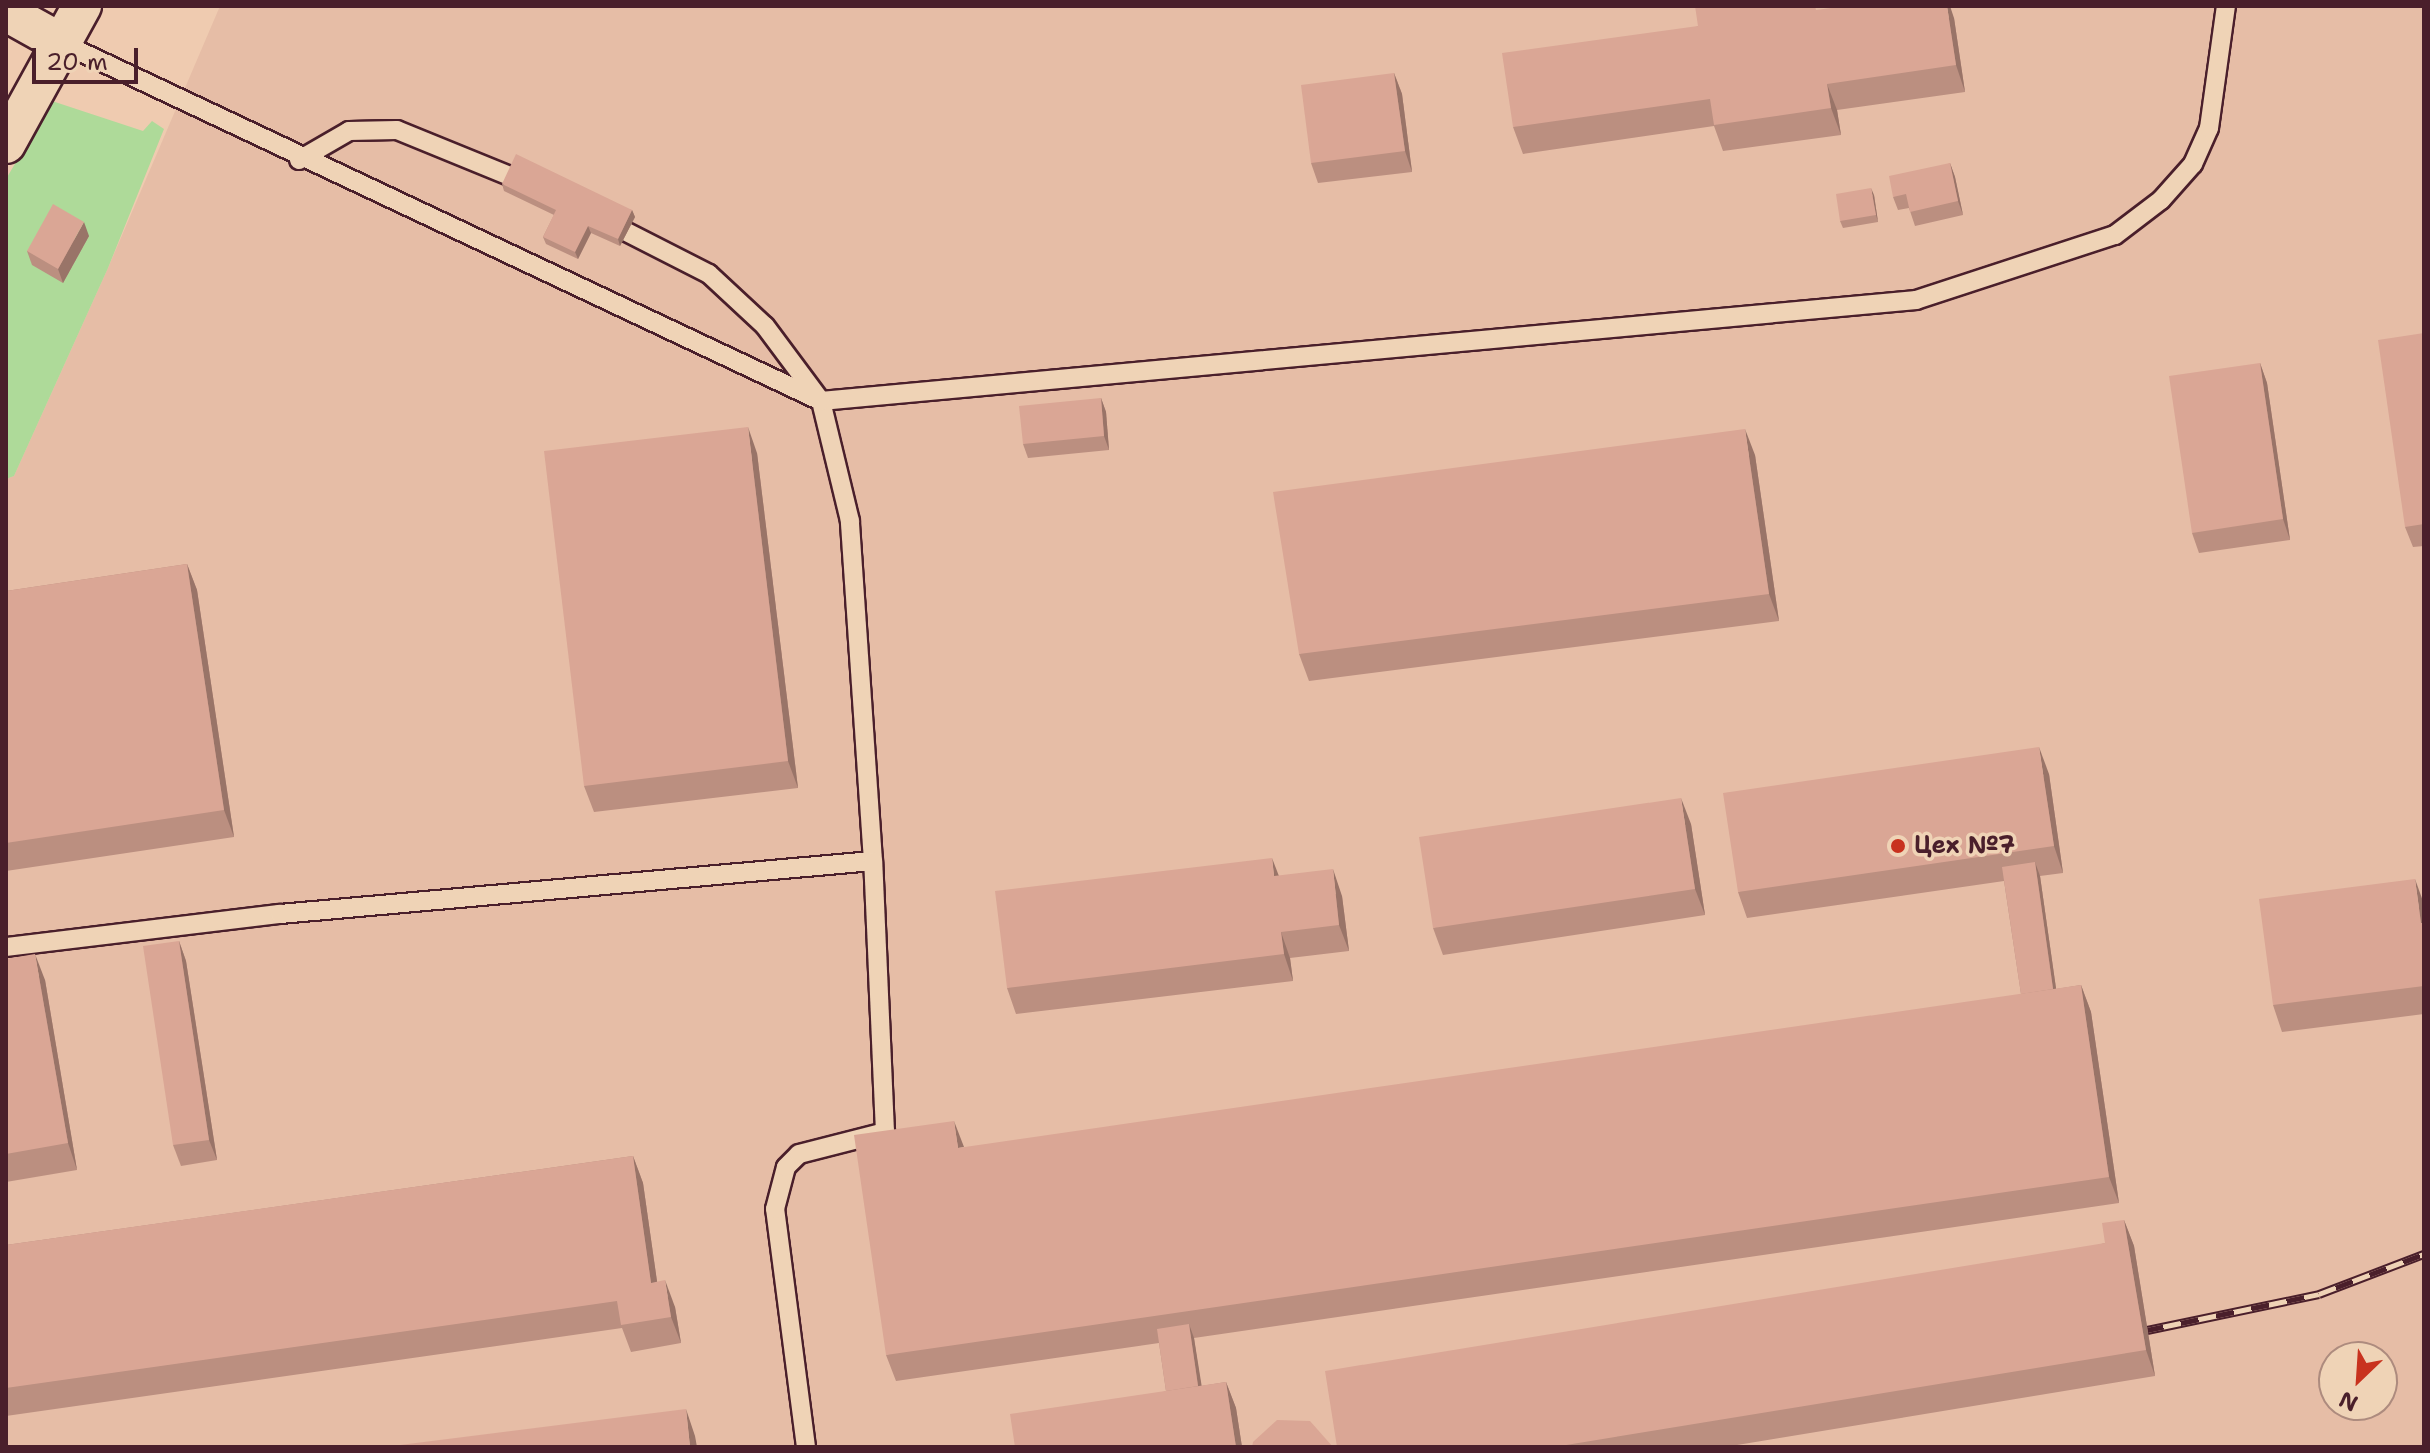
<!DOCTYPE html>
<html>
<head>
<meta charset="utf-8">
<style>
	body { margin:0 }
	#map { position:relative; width:2430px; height:1453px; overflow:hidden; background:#efcbb0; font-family:"Shantell Sans",sans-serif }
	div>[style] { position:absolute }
	.built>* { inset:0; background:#e6bda6 }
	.green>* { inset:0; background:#aeda99 }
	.roads { filter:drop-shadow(2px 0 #4a1f2b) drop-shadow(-2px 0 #4a1f2b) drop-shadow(0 2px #4a1f2b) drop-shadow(0 -2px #4a1f2b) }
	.lane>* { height:18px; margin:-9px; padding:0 9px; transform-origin:9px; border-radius:9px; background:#efd3b6 }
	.street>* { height:38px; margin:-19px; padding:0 19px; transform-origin:19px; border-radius:19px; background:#efd3b6 }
	.rail>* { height:9px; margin-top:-4.5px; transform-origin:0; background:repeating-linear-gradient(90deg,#efd3b6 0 18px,#4a1f2b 0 36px); box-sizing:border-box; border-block:2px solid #4a1f2b }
	.wall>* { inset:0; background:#bb8f80 }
	.shaded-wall>* { inset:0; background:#997468 }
	.building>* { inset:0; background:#daa695 }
	.dots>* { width:22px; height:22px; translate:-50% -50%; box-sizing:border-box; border:4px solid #efd3b6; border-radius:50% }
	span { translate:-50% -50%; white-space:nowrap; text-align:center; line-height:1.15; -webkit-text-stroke:7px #efd3b6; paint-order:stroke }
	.poi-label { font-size:24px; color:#4a1f2b; font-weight:700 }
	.left { translate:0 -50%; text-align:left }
	.frame { position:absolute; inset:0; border:8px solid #4a1f2b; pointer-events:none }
	.north { position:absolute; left:2318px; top:1341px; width:80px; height:80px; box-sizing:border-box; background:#efd3b6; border:2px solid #ad8b7e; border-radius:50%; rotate:205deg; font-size:22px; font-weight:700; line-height:32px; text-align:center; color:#4a1f2b }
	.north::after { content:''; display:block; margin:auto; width:28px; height:36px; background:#c8321e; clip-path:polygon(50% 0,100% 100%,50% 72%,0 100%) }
	.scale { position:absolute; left:32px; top:48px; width:106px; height:36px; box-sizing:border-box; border:4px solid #4a1f2b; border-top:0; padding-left:10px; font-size:24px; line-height:28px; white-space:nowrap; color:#4a1f2b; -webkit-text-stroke:6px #efd3b6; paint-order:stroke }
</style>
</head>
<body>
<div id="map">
	<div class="built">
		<div style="clip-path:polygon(evenodd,220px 6px,2424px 6px,2424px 1447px,6px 1447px,6px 479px,14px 476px,108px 268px,220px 6px,2334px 1357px,2382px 1357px,2382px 1405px,2334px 1405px,2334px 1357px)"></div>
	</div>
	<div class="green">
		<div style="clip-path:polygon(52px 101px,143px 131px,152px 121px,164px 129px,108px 268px,14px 476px,6px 479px,6px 179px)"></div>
	</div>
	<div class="roads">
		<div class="lane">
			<div style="left:299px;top:160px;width:58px;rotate:-30.1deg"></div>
			<div style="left:349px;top:131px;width:48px;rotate:-1.2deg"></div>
			<div style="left:397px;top:130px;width:140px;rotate:22.2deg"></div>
			<div style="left:607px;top:222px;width:114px;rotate:27deg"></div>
			<div style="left:709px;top:274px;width:76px;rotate:42.9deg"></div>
			<div style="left:765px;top:326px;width:94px;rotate:53.3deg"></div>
			<div style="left:821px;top:401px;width:1100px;rotate:-5.27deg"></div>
			<div style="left:1916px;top:300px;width:209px;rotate:-18.1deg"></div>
			<div style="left:2115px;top:235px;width:58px;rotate:-37.3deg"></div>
			<div style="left:2161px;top:200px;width:48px;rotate:-48.4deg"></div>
			<div style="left:2193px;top:164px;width:39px;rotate:-66deg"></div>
			<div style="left:2209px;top:128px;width:123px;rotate:-82.1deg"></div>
			<div style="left:6px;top:947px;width:276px;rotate:-6.9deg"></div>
			<div style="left:280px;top:914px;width:595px;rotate:-5.11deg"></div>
			<div style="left:873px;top:861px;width:341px;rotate:-93.9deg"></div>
			<div style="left:850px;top:521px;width:123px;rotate:-103.6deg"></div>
			<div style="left:821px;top:401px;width:839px;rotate:-154.75deg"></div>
			<div style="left:806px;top:1447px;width:240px;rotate:-97.4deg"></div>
			<div style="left:775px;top:1209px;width:43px;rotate:-75.3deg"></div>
			<div style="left:786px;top:1167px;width:18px;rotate:-45deg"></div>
			<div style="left:799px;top:1154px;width:89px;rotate:-14.3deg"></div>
			<div style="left:885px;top:1132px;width:271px;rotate:-92.5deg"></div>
		</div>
		<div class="street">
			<div style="left:6px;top:12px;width:64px;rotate:29deg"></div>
			<div style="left:6px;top:144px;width:158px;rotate:-61.2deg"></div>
		</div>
	</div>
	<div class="rail">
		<div style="left:2128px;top:1334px;width:195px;rotate:-11.8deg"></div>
		<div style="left:2319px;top:1294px;width:112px;rotate:-20.9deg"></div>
	</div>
	<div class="wall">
		<div style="clip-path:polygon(1821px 10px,1954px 18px,1965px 92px,1837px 110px,1841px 135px,1723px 151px,1714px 126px,1523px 154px,1513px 127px,1698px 26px)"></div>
		<div style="clip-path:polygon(1394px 73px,1402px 94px,1412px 172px,1318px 183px,1311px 163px)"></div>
		<div style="clip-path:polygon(1950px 163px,1955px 177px,1963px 215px,1915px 226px,1909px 208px,1898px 210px,1893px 197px)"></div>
		<div style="clip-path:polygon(502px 184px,632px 210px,635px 217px,620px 246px,591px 233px,578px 259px,546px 244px,543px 237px,554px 215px,504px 191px)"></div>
		<div style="clip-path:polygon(1874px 195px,1878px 222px,1843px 228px,1840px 221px)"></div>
		<div style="clip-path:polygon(89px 236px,63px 283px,32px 265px,27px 251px)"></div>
		<div style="clip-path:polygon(2424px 333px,2424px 546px,2413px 547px,2405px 527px)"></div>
		<div style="clip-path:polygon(2260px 363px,2267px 383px,2290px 540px,2199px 553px,2192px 533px)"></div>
		<div style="clip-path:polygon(1101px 398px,1106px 412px,1109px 450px,1028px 458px,1023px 444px)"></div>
		<div style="clip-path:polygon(757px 453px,798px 788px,594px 812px,584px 786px)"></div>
		<div style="clip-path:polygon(1755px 455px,1779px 621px,1309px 681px,1299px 654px)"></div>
		<div style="clip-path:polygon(187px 564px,197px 590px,234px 837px,6px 871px,6px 591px)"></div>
		<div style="clip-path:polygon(2049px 774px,2063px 873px,2040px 876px,2056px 989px,2081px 985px,2091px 1012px,2119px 1203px,1194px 1338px,1201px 1386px,1226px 1382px,1236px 1408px,1242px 1447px,1015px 1447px,1166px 1391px,1159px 1343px,896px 1381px,886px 1355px,2021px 994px,2004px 881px,1747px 918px,1738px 892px)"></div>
		<div style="clip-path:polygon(1691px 824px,1705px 915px,1443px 955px,1433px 928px)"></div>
		<div style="clip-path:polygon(1278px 876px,1342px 896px,1349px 951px,1290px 958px,1293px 981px,1016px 1014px,1007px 988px)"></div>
		<div style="clip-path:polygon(2424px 904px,2424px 1014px,2282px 1032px,2273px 1005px)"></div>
		<div style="clip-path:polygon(179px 941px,186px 961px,217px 1160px,181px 1166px,173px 1145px)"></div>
		<div style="clip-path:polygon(6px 959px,45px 980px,77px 1170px,6px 1182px)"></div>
		<div style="clip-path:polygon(633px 1156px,643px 1183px,657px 1282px,675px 1307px,681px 1343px,631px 1352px,622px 1328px,6px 1416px,6px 1245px)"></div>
		<div style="clip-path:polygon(2124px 1220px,2134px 1246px,2155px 1376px,1725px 1447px,1337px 1447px,2105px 1243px)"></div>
	</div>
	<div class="shaded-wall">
		<div style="clip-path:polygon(1947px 6px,1950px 6px,1954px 18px,1965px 92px,1956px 65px)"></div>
		<div style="clip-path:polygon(1394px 73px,1402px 94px,1412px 172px,1405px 151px)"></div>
		<div style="clip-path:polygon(1827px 84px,1837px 110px,1841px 135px,1831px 108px)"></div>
		<div style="clip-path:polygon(1950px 163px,1955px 177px,1963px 215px,1958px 201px)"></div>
		<div style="clip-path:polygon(1871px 188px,1874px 195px,1878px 222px,1876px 215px)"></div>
		<div style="clip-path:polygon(632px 210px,635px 217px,620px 246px,618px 239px)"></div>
		<div style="clip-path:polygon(84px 222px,89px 236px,63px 283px,58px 269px)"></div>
		<div style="clip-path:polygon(588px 226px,591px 233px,578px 259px,575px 252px)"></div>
		<div style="clip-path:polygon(2260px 363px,2267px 383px,2290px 540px,2283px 519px)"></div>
		<div style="clip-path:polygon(1101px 398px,1106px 412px,1109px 450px,1104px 436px)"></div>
		<div style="clip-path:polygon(748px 427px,757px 453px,798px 788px,788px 761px)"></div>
		<div style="clip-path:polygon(1745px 429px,1755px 455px,1779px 621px,1769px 594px)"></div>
		<div style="clip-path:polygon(187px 564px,197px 590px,234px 837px,224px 810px)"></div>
		<div style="clip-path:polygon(2039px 747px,2049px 774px,2063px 873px,2054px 846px)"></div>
		<div style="clip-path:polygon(1681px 798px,1691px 824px,1705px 915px,1695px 889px)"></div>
		<div style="clip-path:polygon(1272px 858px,1282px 884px,1274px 876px)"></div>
		<div style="clip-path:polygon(2035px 862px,2040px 876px,2060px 1016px,2055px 1002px)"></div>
		<div style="clip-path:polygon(1333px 869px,1342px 896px,1349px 951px,1339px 925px)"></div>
		<div style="clip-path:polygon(2415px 879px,2424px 904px,2424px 932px,2421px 923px)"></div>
		<div style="clip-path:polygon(1281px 932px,1290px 958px,1293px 981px,1284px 954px)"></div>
		<div style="clip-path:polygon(179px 941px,186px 961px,217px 1160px,209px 1140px)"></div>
		<div style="clip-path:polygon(35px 954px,45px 980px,77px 1170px,68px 1143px)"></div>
		<div style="clip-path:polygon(2081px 985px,2091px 1012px,2119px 1203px,2109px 1177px)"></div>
		<div style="clip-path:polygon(954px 1121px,964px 1147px,958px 1148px)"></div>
		<div style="clip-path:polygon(633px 1156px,643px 1183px,661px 1309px,651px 1283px)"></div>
		<div style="clip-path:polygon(2124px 1220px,2134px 1246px,2155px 1376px,2146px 1350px)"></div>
		<div style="clip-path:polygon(665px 1280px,675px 1307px,681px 1343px,671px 1317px)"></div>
		<div style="clip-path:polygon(1189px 1324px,1194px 1338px,1206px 1413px,1200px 1399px)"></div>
		<div style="clip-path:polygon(1226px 1382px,1236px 1408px,1242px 1447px,1236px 1447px)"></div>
		<div style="clip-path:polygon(686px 1409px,695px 1436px,697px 1447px,690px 1447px)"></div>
	</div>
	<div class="building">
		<div style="clip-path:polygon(1695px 6px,1815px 6px,1816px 10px,1846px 6px,1947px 6px,1956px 65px,1827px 84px,1831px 108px,1714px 125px,1710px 99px,1513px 127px,1502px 53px,1698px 26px)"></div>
		<div style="clip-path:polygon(1394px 73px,1405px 151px,1311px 163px,1301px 85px)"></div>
		<div style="clip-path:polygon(516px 154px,632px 210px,618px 239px,588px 226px,575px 252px,543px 237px,556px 210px,502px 184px)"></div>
		<div style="clip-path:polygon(1950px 163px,1958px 201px,1910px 212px,1906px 194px,1893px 197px,1889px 176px)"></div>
		<div style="clip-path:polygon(1871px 188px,1876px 215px,1840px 221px,1836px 194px)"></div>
		<div style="clip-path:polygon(53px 204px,84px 222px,58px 269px,27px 251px)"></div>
		<div style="clip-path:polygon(2424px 333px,2424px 524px,2405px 527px,2378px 340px)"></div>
		<div style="clip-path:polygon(2260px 363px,2283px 519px,2192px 533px,2169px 376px)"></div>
		<div style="clip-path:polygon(1101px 398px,1104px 436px,1023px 444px,1019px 406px)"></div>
		<div style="clip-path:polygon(748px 427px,788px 761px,584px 786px,544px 451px)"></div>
		<div style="clip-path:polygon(1745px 429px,1769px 594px,1299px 654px,1273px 492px)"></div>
		<div style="clip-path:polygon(187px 564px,224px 810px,6px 843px,6px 591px)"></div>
		<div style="clip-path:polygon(2039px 747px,2054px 846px,1738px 892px,1723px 793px)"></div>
		<div style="clip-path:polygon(1681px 798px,1695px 889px,1433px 928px,1419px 837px)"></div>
		<div style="clip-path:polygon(1272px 858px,1274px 876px,1333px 869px,1339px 925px,1281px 932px,1284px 954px,1007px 988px,995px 891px)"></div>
		<div style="clip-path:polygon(2035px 862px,2053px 989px,2021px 994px,2002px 867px)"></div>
		<div style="clip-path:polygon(2415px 879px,2421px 923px,2424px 923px,2424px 986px,2273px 1005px,2259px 899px)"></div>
		<div style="clip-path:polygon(179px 941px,209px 1140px,173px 1145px,143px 946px)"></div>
		<div style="clip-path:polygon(35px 954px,68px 1143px,6px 1154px,6px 959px)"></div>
		<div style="clip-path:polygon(2081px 985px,2109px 1177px,886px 1355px,854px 1135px,954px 1121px,958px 1148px)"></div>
		<div style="clip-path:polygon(633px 1156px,651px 1283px,665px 1280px,671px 1317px,621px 1325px,617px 1301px,6px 1388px,6px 1245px)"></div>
		<div style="clip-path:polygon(2124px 1220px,2146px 1350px,1554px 1447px,1337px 1447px,1325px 1371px,2105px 1243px,2102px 1223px)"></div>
		<div style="clip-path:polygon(1189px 1324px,1198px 1386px,1166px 1391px,1157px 1329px)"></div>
		<div style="clip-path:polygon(1226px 1382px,1236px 1447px,1015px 1447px,1010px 1414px)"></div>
		<div style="clip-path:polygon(686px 1409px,690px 1447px,384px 1447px)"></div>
		<div style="clip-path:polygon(1277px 1420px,1310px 1421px,1333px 1447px,1252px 1447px,1253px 1442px)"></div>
	</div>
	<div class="dots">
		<div style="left:1898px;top:846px;background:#c8321e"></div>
	</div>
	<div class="poi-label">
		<span class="left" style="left:1914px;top:846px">Цех №7</span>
	</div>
	<div class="frame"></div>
	<div class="north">N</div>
	<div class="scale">20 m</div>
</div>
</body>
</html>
